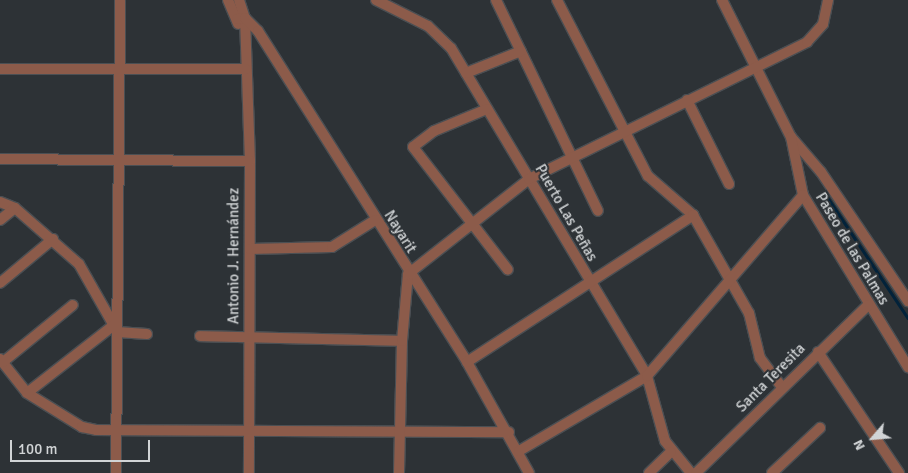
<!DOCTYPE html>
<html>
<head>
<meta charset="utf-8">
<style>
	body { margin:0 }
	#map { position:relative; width:908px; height:473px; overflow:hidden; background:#2d3236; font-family:Signika,sans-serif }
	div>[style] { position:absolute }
	.stream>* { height:2.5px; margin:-1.25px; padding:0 1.25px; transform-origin:1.25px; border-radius:1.25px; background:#02223a }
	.roads { filter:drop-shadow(1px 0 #4b4f53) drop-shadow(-1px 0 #4b4f53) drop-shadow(0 1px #4b4f53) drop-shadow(0 -1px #4b4f53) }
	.minor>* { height:10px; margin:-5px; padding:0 5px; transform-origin:5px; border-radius:5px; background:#8c5b4a }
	span { translate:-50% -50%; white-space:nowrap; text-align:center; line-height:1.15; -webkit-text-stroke:4px #2d3236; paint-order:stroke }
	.street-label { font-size:15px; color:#d1d4d6 }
	.north { position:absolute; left:848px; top:413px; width:50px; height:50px; -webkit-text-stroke:4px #2d3236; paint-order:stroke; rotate:243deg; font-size:14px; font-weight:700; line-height:20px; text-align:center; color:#d1d4d6 }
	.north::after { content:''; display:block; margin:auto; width:18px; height:22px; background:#d1d4d6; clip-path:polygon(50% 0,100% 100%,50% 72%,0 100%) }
	.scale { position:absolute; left:10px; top:440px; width:140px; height:22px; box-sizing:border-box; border:2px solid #d1d4d6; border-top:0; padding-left:6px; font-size:15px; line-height:18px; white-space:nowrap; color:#d1d4d6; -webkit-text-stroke:4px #2d3236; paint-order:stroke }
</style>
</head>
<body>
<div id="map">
	<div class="stream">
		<div style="left:828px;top:198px;width:144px;rotate:56.3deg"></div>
	</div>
	<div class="roads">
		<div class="minor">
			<div style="left:228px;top:0;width:26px;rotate:67deg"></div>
			<div style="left:239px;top:0;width:19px;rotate:72deg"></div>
			<div style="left:245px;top:18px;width:143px;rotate:88deg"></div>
			<div style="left:250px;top:161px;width:312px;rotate:90.2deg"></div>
			<div style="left:376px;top:0;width:58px;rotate:26.6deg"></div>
			<div style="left:428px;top:26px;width:32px;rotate:44deg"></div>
			<div style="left:451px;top:48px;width:382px;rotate:59.1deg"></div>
			<div style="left:647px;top:376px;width:67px;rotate:74.5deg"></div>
			<div style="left:665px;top:441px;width:41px;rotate:50.9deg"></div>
			<div style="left:496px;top:0;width:234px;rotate:64.2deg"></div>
			<div style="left:557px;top:0;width:198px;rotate:62.7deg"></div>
			<div style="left:648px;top:176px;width:60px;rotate:40.9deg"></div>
			<div style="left:722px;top:0;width:153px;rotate:63.3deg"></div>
			<div style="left:791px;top:137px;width:46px;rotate:49.4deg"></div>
			<div style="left:821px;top:172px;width:156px;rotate:56deg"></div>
			<div style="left:237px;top:19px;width:8px;rotate:-7deg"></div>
			<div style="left:245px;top:18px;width:18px;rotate:45deg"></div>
			<div style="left:258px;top:31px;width:391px;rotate:57.7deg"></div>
			<div style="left:467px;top:362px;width:127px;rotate:60.8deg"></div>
			<div style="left:0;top:69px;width:246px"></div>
			<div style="left:466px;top:73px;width:59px;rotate:-21.8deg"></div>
			<div style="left:687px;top:100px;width:94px;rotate:63.4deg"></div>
			<div style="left:487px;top:109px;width:57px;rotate:157.5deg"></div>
			<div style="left:434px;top:131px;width:26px;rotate:143deg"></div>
			<div style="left:413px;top:147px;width:155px;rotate:52.3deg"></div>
			<div style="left:791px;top:137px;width:59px;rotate:78.3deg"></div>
			<div style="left:803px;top:195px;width:202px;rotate:58.6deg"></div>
			<div style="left:0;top:159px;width:250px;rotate:0.5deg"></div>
			<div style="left:0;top:202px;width:16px;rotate:22deg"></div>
			<div style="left:15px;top:208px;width:85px;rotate:41.2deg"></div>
			<div style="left:79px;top:264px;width:75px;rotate:60.4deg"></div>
			<div style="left:0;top:220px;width:19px;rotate:-39deg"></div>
			<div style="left:250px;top:249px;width:82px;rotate:-1.4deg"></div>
			<div style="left:332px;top:247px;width:51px;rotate:-32.1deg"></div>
			<div style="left:0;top:283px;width:69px;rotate:-39.7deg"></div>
			<div style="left:117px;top:332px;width:30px;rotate:4deg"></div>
			<div style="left:200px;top:336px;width:202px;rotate:1.4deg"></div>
			<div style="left:818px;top:352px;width:146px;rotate:56.2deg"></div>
			<div style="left:0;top:359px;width:43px;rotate:51.5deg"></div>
			<div style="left:27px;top:393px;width:65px;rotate:31.7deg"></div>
			<div style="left:82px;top:427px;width:14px;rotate:12deg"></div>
			<div style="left:96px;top:430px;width:413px;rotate:0.3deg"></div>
			<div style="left:3px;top:362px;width:90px;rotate:-39.2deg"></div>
			<div style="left:467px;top:362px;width:270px;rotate:-33deg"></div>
			<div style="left:693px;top:215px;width:113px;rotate:60.3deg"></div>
			<div style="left:749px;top:313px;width:46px;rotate:76.3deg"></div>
			<div style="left:760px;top:358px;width:36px;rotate:53deg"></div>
			<div style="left:27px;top:393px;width:110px;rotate:-38deg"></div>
			<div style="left:519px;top:451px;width:148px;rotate:-30.4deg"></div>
			<div style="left:647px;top:376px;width:239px;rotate:-49.2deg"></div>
			<div style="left:116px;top:473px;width:473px;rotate:-89.5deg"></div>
			<div style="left:399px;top:473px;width:132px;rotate:-88.7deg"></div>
			<div style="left:402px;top:341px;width:67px;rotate:-84.9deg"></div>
			<div style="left:408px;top:274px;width:154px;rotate:-38.1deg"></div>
			<div style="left:529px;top:179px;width:310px;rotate:-26.2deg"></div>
			<div style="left:807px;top:42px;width:24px;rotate:-48deg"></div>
			<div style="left:823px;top:24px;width:25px;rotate:-78deg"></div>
			<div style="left:649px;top:473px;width:30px;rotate:-44deg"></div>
			<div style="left:696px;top:473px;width:240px;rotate:-44.3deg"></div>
			<div style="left:772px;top:473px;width:66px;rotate:-43.2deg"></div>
		</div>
	</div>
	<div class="street-label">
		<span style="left:566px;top:213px;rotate:60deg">Puerto Las Peñas</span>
		<span style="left:400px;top:232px;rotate:58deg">Nayarit</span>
		<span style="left:852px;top:249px;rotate:59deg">Paseo de las Palmas</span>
		<span style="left:234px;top:256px;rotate:-90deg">Antonio J. Hernández</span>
		<span style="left:771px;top:378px;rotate:-45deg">Santa Teresita</span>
	</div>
	<div class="north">N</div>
	<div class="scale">100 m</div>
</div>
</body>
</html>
